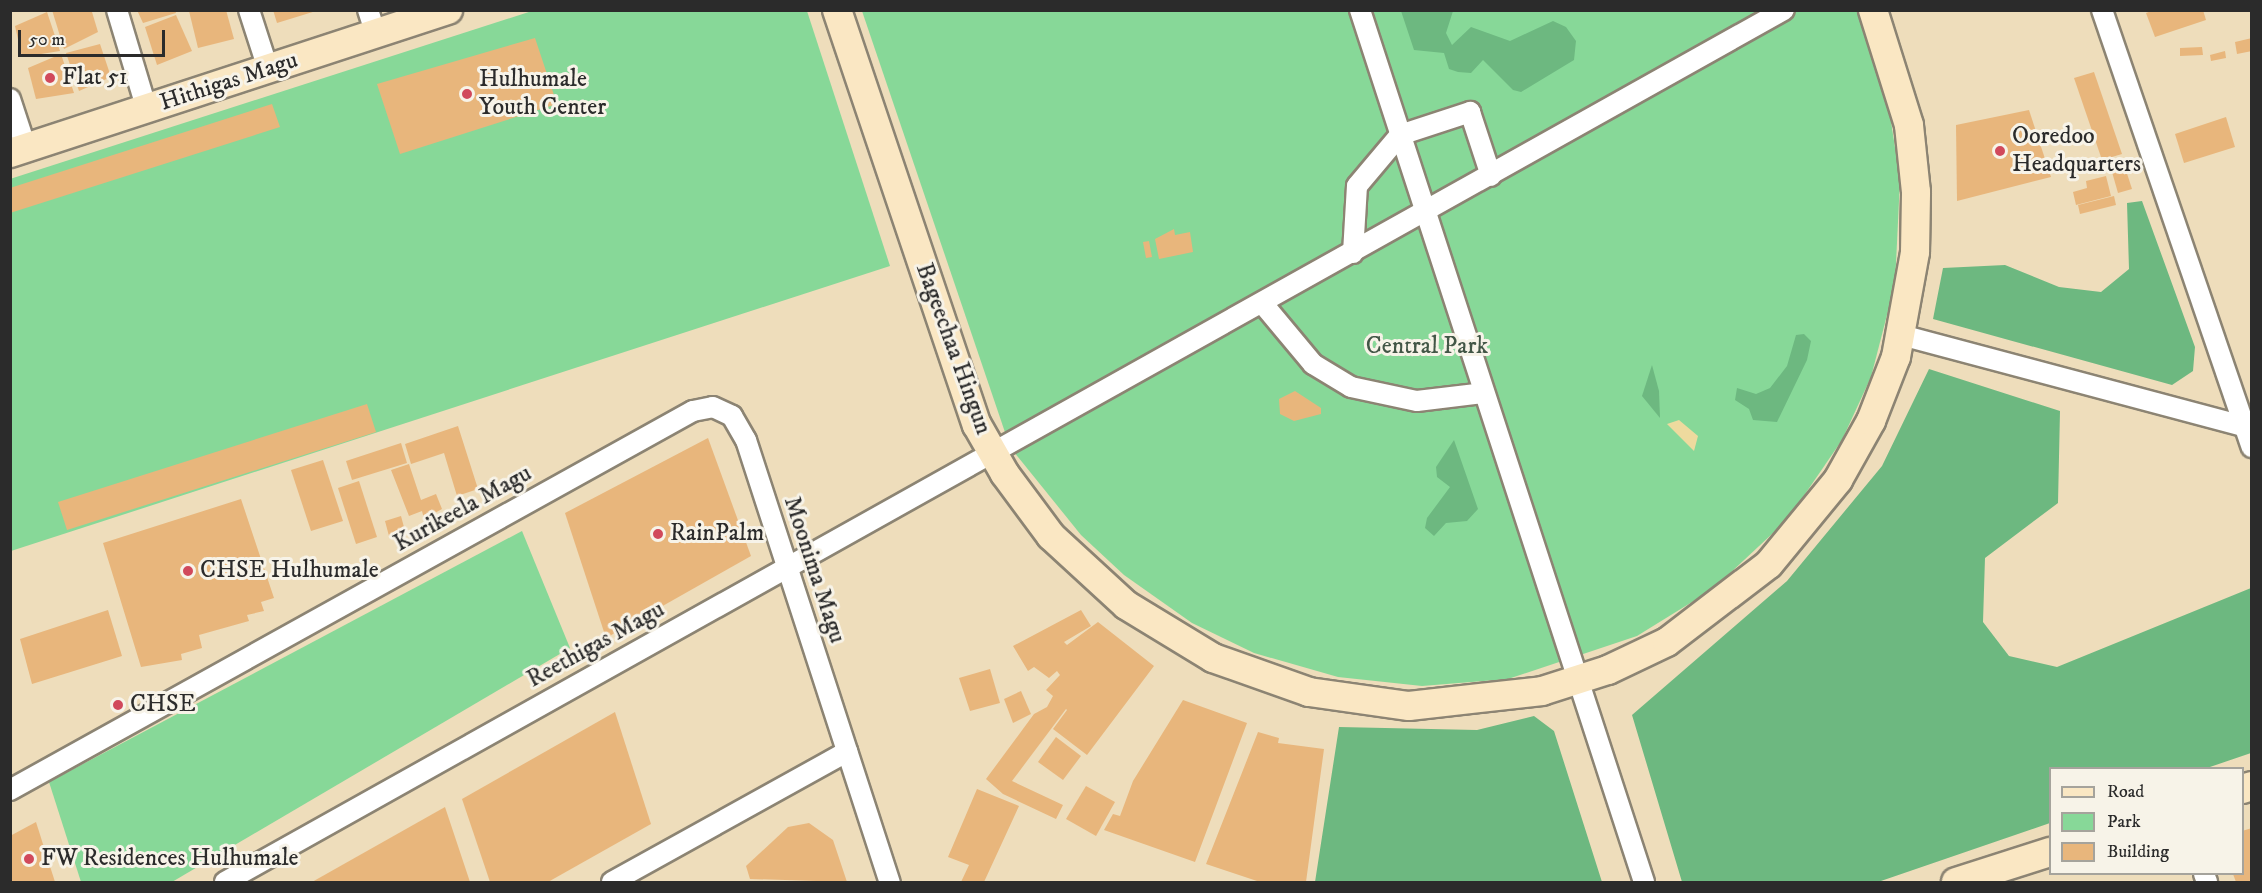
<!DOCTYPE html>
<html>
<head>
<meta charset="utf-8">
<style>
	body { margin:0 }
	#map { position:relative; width:2262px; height:893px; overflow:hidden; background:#edb; font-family:"IM FELL DW Pica",serif }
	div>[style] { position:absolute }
	.green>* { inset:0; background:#87d898 }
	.forest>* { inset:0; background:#6db880 }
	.sand>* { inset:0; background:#eeda9e }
	.building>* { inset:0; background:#e8b67c }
	.roads { filter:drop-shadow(2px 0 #8c8473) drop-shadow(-2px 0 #8c8473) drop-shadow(0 2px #8c8473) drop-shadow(0 -2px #8c8473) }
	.street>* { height:20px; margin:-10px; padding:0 10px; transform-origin:10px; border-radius:10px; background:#fff }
	.secondary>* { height:28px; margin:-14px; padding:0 14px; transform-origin:14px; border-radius:14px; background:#fae7c3 }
	.dots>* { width:16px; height:16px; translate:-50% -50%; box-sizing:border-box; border:3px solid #f7f3e8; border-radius:50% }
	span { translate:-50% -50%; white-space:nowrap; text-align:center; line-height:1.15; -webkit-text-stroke:6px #f7f3e8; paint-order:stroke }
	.poi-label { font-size:24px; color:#2b2b2b }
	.left { translate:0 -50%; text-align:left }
	.street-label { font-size:24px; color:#2b2b2b }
	.park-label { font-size:24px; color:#425646 }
	.frame { position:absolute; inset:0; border:12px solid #2b2b2b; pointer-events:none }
	.legend { position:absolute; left:2049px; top:767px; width:195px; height:108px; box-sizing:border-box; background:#f7f3e8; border:2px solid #a5a39c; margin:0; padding:8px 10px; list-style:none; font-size:18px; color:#2b2b2b }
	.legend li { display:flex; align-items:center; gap:12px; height:30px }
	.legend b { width:30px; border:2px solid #a5a39c }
	.scale { position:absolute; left:18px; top:30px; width:147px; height:27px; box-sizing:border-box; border:3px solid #2b2b2b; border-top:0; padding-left:8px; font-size:18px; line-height:21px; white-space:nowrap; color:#2b2b2b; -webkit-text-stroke:4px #f7f3e8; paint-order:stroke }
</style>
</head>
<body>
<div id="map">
	<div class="green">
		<div style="clip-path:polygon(532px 11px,807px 11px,890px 266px,11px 551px,10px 179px)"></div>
		<div style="clip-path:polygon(862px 11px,1858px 11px,1888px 102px,1900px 180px,1895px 284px,1871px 377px,1842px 440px,1788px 519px,1713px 589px,1637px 636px,1508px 679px,1422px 686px,1338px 677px,1254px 653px,1192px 623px,1124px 575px,1081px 535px,1010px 447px)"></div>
		<div style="clip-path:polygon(522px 531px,570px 648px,172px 882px,81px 882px,49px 782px)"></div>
	</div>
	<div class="forest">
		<div style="clip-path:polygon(1401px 11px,1453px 11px,1446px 33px,1452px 45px,1471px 27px,1510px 41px,1553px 21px,1566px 27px,1576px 41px,1574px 60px,1521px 92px,1513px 90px,1483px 60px,1471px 73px,1458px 72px,1449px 69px,1444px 53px,1414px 50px)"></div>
		<div style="clip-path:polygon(2142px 201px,2195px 347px,2193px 371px,2172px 385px,1933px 319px,1943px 268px,2005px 265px,2059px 287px,2101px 292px,2129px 269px,2127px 203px)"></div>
		<div style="clip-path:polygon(1804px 334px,1811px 341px,1807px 360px,1777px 422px,1753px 420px,1749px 409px,1735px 400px,1737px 388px,1756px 394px,1770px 388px,1787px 366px,1796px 335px)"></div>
		<div style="clip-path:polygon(1652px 365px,1659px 391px,1660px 418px,1642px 396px)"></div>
		<div style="clip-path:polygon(1929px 369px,2060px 411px,2058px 503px,1985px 558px,1983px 622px,2009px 656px,2057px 667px,2251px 588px,2251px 753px,2207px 768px,2050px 768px,2050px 823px,1878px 882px,1682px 882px,1632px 715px,1787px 581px,1882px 466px)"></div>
		<div style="clip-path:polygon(1454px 440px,1478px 509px,1467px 521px,1446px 523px,1434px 536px,1425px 528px,1427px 518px,1450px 487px,1437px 477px,1436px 467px)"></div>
		<div style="clip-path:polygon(1534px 716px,1554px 731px,1602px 882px,1315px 882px,1339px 727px,1477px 730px)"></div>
	</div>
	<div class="sand">
		<div style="clip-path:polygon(1679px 420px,1698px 436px,1694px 451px,1667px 424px)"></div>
	</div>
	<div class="building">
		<div style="clip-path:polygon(52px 10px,92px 12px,98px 32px,64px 49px)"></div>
		<div style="clip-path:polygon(137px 10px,175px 10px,176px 13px,143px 23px)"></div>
		<div style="clip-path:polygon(226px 10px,234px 39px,198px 48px,189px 11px)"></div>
		<div style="clip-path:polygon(273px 10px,316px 10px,316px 11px,277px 23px)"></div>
		<div style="clip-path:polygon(2154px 10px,2203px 10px,2206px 20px,2155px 37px,2146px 13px)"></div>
		<div style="clip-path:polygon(47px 12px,60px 51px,22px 57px,15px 26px)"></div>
		<div style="clip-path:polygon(176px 15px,192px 51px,157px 65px,145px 27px)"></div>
		<div style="clip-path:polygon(535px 38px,557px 104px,400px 154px,377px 84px)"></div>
		<div style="clip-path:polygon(2252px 38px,2252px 51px,2237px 54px,2235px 42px)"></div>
		<div style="clip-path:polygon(100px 44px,111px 77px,79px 91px,66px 53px)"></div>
		<div style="clip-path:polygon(2202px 47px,2203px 55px,2180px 56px,2180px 48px)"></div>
		<div style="clip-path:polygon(2225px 51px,2226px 58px,2211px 61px,2210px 55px)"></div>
		<div style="clip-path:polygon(61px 54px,74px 93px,36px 99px,28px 68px)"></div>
		<div style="clip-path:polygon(2094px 72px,2122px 154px,2102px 160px,2074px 78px)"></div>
		<div style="clip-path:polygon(272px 104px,280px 127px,10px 213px,10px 188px)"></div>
		<div style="clip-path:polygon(2029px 110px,2051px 177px,1957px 201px,1956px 125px)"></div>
		<div style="clip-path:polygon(2226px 117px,2235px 147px,2184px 163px,2175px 134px)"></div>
		<div style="clip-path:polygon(2123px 161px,2132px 189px,2118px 193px,2110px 165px)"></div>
		<div style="clip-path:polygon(2106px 176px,2111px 196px,2076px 205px,2073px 192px,2087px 188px,2086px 181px)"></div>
		<div style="clip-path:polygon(2114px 196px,2116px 205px,2080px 214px,2078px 205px)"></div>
		<div style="clip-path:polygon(1174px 229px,1175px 235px,1190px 232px,1193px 252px,1159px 259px,1155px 239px)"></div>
		<div style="clip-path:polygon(1149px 241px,1152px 257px,1146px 258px,1143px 242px)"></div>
		<div style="clip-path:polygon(1295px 391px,1321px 408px,1321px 414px,1294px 421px,1280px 414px,1279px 399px)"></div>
		<div style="clip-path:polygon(367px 404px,376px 432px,67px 530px,58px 502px)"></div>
		<div style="clip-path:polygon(458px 426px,478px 489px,457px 496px,444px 453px,411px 464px,405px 444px)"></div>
		<div style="clip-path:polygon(708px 438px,751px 556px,606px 638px,565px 513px)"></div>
		<div style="clip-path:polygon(401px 443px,407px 463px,352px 480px,346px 461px)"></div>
		<div style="clip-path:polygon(323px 460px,343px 521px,311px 531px,291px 470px)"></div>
		<div style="clip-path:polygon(409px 464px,421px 500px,436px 494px,442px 509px,424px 519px,422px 511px,409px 516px,391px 470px)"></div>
		<div style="clip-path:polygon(359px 481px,377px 537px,356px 544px,338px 488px)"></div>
		<div style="clip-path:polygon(241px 499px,274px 598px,261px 602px,264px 611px,247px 615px,249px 621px,199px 635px,202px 648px,181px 654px,182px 660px,141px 667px,103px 543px)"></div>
		<div style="clip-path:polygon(401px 516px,405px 531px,389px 536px,385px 521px)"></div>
		<div style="clip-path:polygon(108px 610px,122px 656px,32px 684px,20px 639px)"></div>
		<div style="clip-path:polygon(1081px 610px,1091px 626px,1064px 642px,1067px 645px,1098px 622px,1154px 666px,1087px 755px,1053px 729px,1067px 710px,1066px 709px,1012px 781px,1063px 805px,1056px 819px,1003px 794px,986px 779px,1034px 714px,1047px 707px,1053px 696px,1046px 690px,1060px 675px,1057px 671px,1049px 678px,1034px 667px,1028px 671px,1013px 646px)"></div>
		<div style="clip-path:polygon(990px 669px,1000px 703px,970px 711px,959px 678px)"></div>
		<div style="clip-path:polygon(1021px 691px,1031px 714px,1013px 723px,1004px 699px)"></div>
		<div style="clip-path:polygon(1183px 700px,1247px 723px,1195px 862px,1104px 830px,1113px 814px,1120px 816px,1133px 781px)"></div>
		<div style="clip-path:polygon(615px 712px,651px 824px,548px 882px,490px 882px,462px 799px)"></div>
		<div style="clip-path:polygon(1258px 732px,1279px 738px,1278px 743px,1324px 749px,1306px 882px,1260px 882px,1206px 864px)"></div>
		<div style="clip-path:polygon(1056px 737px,1081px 756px,1063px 780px,1038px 762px)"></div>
		<div style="clip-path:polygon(1086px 786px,1115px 802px,1096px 836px,1066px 819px)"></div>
		<div style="clip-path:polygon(977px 789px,1019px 806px,984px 882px,961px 882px,969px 865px,948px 857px)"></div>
		<div style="clip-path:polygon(445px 807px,470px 882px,312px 882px)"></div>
		<div style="clip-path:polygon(36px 822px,55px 882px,10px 882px,10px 836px)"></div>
		<div style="clip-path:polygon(809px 823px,833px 840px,847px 882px,750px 879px,746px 866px,788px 827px)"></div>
		<div style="clip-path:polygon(2252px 828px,2252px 882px,2236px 882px,2233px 874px,2242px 874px,2242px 831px)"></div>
	</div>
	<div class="roads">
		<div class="street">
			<div style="left:117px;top:10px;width:104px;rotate:73.3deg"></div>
			<div style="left:249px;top:10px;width:62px;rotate:72.1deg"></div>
			<div style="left:368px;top:10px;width:25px;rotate:72deg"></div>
			<div style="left:1360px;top:10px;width:917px;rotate:71.96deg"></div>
			<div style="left:2102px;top:10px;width:462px;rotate:71.1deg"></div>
			<div style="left:10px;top:99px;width:52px;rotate:71.9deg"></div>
			<div style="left:1353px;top:253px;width:67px;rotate:-86.6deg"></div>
			<div style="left:1357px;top:186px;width:67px;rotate:-49.9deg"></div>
			<div style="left:1400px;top:135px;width:74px;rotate:-18.2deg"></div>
			<div style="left:1470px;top:112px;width:67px;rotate:71.8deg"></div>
			<div style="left:1263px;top:304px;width:78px;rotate:50.2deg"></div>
			<div style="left:1313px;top:364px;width:44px;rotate:31.2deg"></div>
			<div style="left:1351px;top:387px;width:67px;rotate:12deg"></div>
			<div style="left:1417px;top:401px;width:66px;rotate:-6.9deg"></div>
			<div style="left:1901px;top:335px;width:355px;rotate:14.9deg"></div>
			<div style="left:10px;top:790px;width:781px;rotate:-29.03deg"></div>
			<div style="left:693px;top:411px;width:20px;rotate:-11deg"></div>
			<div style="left:713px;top:407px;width:21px;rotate:25deg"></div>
			<div style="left:732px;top:416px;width:28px;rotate:60deg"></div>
			<div style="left:746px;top:440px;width:465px;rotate:72deg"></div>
			<div style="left:2204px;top:874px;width:9px;rotate:69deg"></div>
			<div style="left:225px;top:882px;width:1786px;rotate:-29.22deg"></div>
			<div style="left:612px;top:882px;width:269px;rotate:-29deg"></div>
		</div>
		<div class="secondary">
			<div style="left:837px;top:10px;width:438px;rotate:71.4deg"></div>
			<div style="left:977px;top:425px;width:56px;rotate:60.3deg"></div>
			<div style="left:1005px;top:474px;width:77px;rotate:53.4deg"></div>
			<div style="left:1051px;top:536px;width:102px;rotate:42.6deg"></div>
			<div style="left:1126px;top:605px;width:102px;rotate:31.3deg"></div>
			<div style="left:1213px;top:658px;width:102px;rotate:19.5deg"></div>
			<div style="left:1309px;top:692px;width:101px;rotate:8deg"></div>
			<div style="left:1409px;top:706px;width:134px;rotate:-6.4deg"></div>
			<div style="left:1542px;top:691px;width:69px;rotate:-17.7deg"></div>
			<div style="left:1608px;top:670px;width:65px;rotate:-25.4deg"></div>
			<div style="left:1667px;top:642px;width:128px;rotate:-37.4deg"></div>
			<div style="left:1769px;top:564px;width:109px;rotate:-50.6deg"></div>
			<div style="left:1838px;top:480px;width:68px;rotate:-60.8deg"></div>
			<div style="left:1871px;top:421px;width:69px;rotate:-68.7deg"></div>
			<div style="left:1896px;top:357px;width:107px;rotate:-79.7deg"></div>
			<div style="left:1915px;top:252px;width:60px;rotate:-89deg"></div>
			<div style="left:1916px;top:192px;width:67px;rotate:-96deg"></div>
			<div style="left:1909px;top:125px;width:121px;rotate:-107.4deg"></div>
			<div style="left:10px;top:153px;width:461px;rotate:-18.1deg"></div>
			<div style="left:2242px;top:789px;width:10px;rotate:-17deg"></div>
			<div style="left:1956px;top:882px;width:99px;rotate:-17.7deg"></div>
		</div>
	</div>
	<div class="dots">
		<div style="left:50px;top:78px;background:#d1495b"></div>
		<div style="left:467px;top:94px;background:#d1495b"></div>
		<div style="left:2000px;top:151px;background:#d1495b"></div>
		<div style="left:658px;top:534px;background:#d1495b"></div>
		<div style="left:188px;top:571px;background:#d1495b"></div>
		<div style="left:118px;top:705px;background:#d1495b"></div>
		<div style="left:29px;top:859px;background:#d1495b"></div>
	</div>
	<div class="poi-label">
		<span class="left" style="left:62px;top:78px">Flat 51</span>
		<span class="left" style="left:479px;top:94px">Hulhumale<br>Youth Center</span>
		<span class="left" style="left:2012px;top:151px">Ooredoo<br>Headquarters</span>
		<span class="left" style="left:670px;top:534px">RainPalm</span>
		<span class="left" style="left:200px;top:571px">CHSE Hulhumale</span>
		<span class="left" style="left:130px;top:705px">CHSE</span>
		<span class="left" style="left:41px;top:859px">FW Residences Hulhumale</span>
	</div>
	<div class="street-label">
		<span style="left:229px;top:82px;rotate:-18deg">Hithigas Magu</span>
		<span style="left:953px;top:349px;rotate:70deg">Bageechaa Hingun</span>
		<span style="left:463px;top:509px;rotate:-29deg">Kurikeela Magu</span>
		<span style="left:814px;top:570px;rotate:72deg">Moonima Magu</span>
		<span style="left:596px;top:645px;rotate:-29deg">Reethigas Magu</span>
	</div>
	<div class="park-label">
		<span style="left:1427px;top:347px">Central Park</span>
	</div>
	<div class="frame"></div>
	<ul class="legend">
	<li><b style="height:8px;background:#fae7c3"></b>Road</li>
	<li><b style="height:16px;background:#87d898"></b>Park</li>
	<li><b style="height:16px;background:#e8b67c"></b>Building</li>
	</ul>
	<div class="scale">50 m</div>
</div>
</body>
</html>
